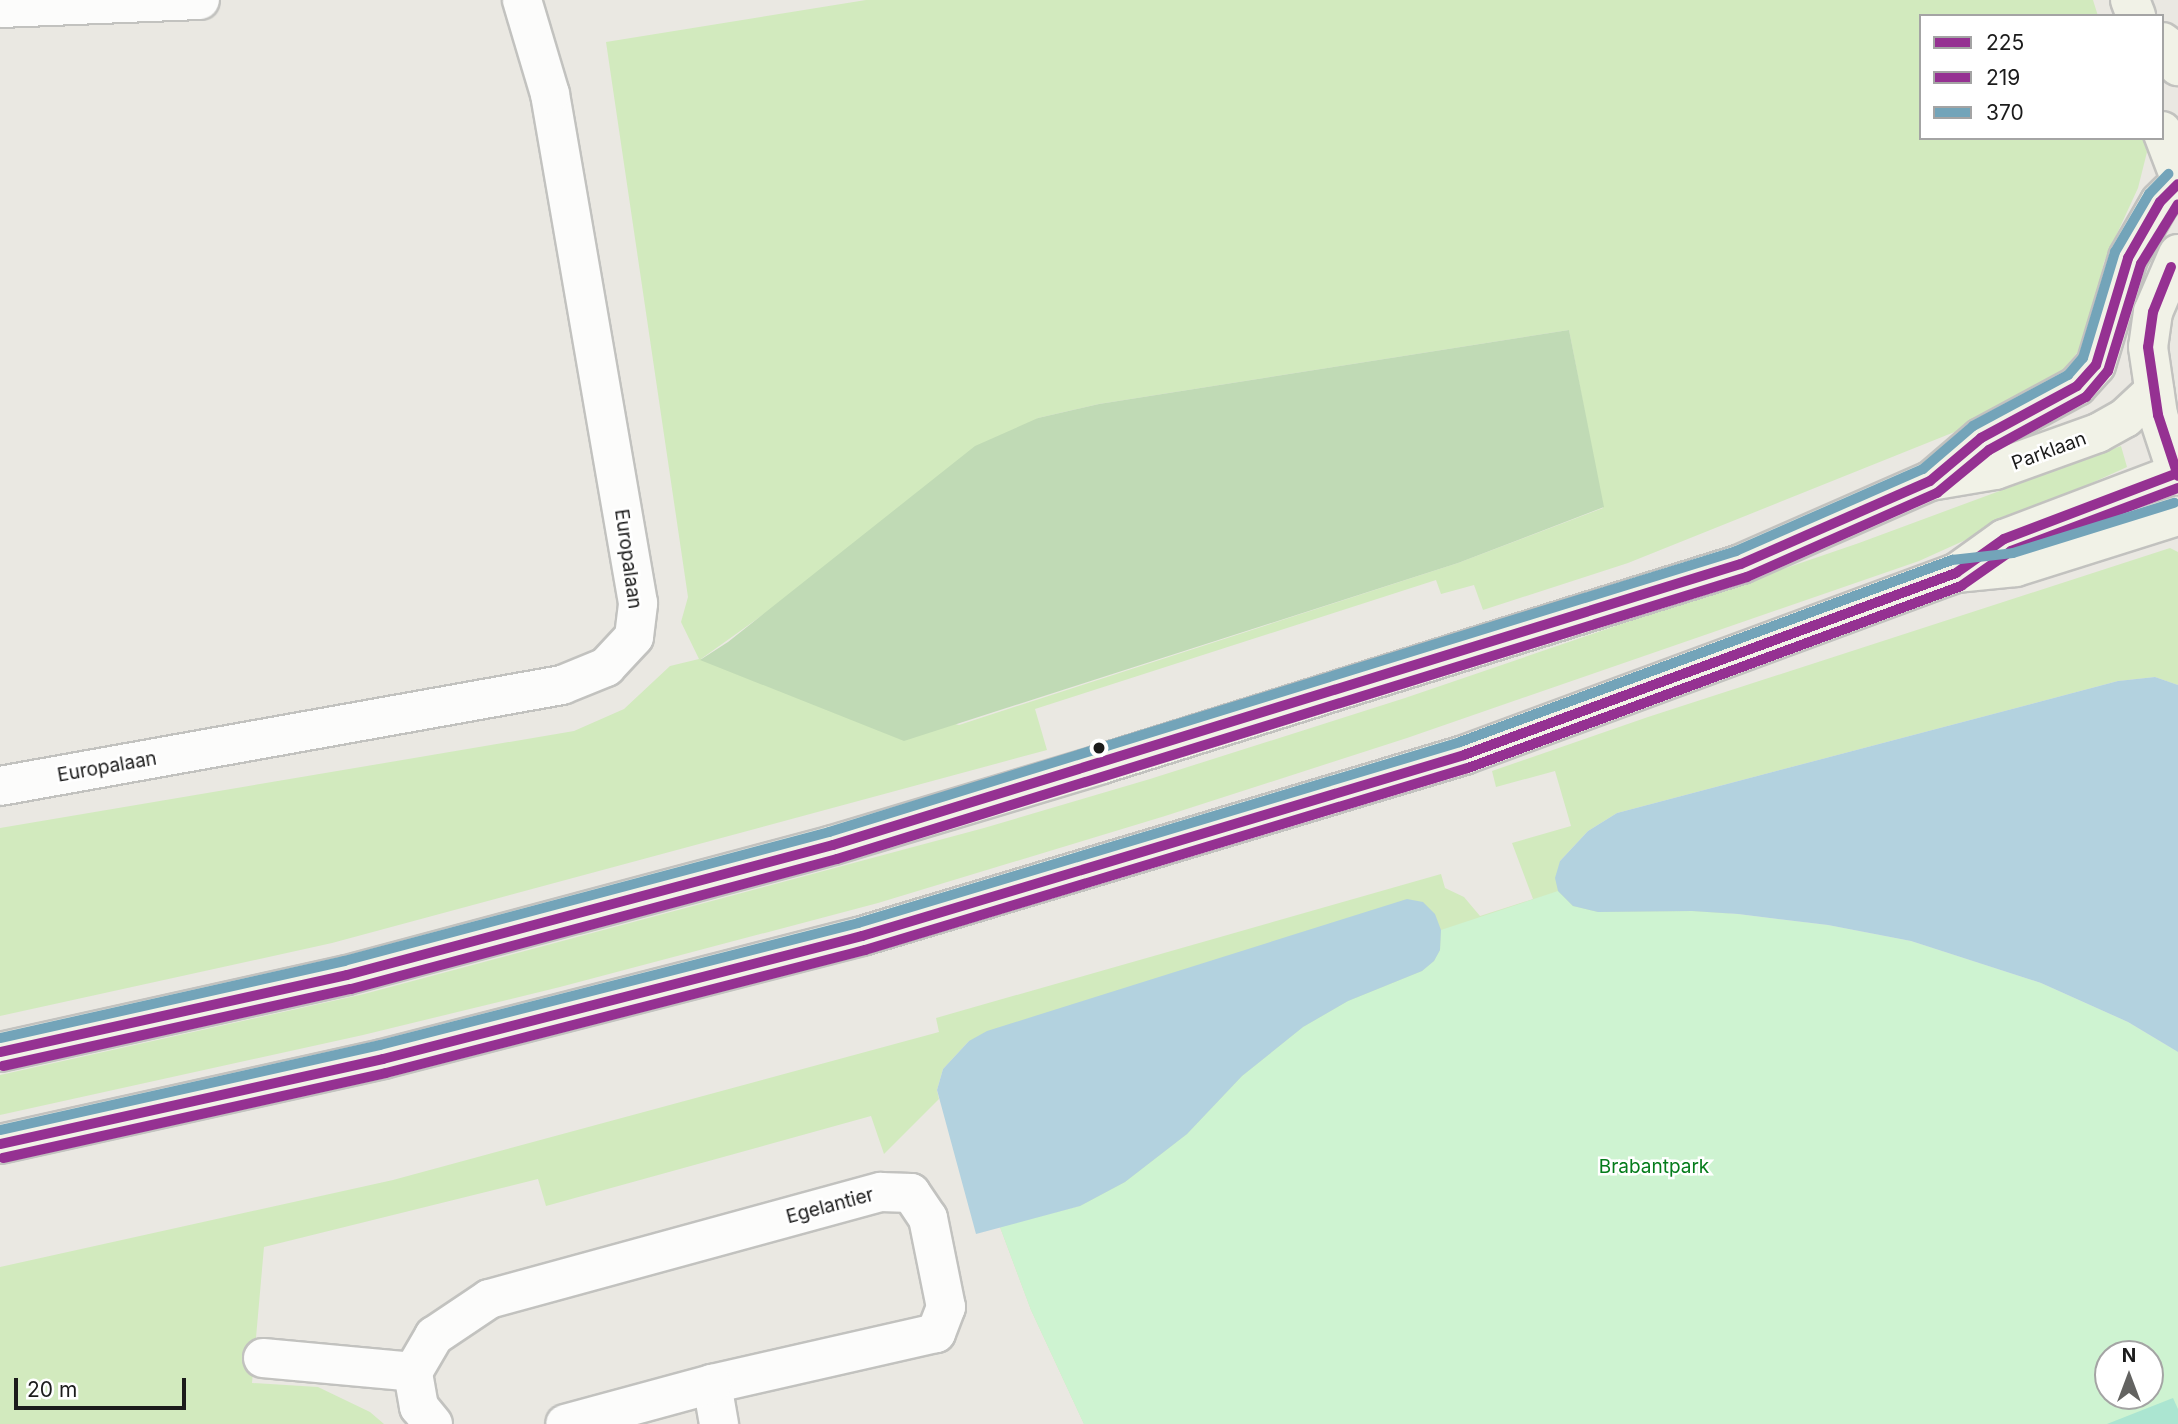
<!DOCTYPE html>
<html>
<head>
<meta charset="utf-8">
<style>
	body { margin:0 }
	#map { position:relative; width:2178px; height:1424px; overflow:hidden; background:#eae8e2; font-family:Inter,sans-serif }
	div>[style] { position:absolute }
	.grass>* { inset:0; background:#d2eabe }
	.forest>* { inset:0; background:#c0dab5 }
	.park>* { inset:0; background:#cef3d1 }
	.pitch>* { inset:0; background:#abe5d1 }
	.water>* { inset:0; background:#b3d2df }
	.roads { filter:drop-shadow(2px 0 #c2c2bf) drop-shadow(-2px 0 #c2c2bf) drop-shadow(0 2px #c2c2bf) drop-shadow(0 -2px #c2c2bf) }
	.street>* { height:38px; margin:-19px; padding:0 19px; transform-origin:19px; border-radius:19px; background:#fcfcfb }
	.secondary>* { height:38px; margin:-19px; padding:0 19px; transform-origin:19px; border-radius:19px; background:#f1f2e7 }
	.bus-1>* { height:10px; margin:-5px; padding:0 5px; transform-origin:5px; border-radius:5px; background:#953192 }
	.bus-2>* { height:10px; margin:-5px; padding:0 5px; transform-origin:5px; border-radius:5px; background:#953192 }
	.bus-3>* { height:10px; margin:-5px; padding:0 5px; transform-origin:5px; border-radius:5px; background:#73a4b9 }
	.dots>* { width:19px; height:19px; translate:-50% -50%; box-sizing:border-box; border:4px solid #fff; border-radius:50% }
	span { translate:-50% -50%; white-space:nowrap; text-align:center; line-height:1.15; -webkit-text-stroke:5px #fff; paint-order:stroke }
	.street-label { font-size:19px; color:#1b1b1b }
	.park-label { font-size:19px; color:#057c1b }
	.legend { position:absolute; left:1919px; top:14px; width:245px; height:126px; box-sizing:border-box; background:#fff; border:2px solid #a4a4a4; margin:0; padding:9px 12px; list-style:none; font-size:21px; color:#1b1b1b }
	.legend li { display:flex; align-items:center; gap:14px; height:35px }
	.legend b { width:35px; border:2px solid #a4a4a4 }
	.north { position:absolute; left:2094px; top:1340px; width:70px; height:70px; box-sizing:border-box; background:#fff; border:2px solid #a4a4a4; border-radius:50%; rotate:0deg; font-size:19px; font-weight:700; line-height:28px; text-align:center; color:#1b1b1b }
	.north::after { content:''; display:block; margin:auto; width:24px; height:32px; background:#636361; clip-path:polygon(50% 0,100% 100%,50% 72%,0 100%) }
	.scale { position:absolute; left:14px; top:1378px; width:172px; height:32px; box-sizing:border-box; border:4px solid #1b1b1b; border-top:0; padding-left:9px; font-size:21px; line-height:24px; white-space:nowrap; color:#1b1b1b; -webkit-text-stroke:5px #fff; paint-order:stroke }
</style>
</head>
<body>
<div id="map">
	<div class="grass">
		<div style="clip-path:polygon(evenodd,866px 0,2093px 0,2098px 16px,1921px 16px,1921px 138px,2143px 138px,2147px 152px,2138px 188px,2104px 262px,2089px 329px,2077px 353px,2048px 388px,1962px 429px,1628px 563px,1483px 610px,1474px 585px,1441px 594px,1436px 580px,1035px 709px,1047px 750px,332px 943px,0 1016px,0 828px,574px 731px,624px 709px,670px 666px,699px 659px,681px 622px,688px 597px,606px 42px,866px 0,1569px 330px,1603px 508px,1458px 563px,959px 725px,701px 659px,1038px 418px,1099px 404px,1569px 330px)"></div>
		<div style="clip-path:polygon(2121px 446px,2127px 467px,1919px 561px,1407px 738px,1165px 816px,878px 903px,560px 987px,363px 1035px,0 1115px,0 1075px,364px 994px,984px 828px,1150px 779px,1405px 698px,1859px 543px)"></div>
		<div style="clip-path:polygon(2170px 548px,2178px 552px,2178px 685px,2155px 677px,2118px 681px,1617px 813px,1588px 831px,1560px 861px,2178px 1052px,1084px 1424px,1031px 1310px,1000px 1227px,1080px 1206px,969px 1041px,943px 1069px,937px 1090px,939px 1099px,884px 1154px,871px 1116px,546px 1206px,538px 1179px,264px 1247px,252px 1383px,318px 1387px,370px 1412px,384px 1424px,0 1424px,0 1267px,393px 1180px,939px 1032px,936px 1018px,1441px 874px,1445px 888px,1464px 897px,1480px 916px,1533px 899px,1512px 843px,1571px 826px,1555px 771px,1496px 787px,1492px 771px,1648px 717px)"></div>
	</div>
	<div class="forest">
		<div style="clip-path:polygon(1569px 330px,1604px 507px,1458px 563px,904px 741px,700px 660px,728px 642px,975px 446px,1038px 418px,1099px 404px)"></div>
	</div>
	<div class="park">
		<div style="clip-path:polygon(evenodd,1558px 891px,1573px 906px,1598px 912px,1692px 911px,1738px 914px,1828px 925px,1911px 941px,2041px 983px,2128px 1022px,2178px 1052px,2178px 1424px,1084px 1424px,1031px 1310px,1000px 1227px,1080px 1206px,1125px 1182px,1187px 1134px,1242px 1076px,1303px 1027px,1348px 1001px,1422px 971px,1434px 961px,1440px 950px,1441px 930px,1558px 891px,2108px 1354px,2150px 1354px,2150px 1396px,2108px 1396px,2108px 1354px)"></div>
	</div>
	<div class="pitch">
		<div style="clip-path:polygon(2173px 1398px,2178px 1409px,2178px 1424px,2107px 1424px)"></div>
	</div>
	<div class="water">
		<div style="clip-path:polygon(2155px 677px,2178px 685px,2178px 1052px,2128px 1022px,2041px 983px,1911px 941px,1828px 925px,1738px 914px,1692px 911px,1598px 912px,1573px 906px,1558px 891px,1555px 878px,1560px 861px,1588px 831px,1617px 813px,2118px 681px)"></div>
		<div style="clip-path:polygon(1407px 899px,1423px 902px,1435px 914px,1441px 930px,1440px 950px,1434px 961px,1422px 971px,1348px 1001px,1303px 1027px,1242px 1076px,1187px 1134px,1125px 1182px,1080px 1206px,976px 1234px,937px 1090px,943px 1069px,969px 1041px,987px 1031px)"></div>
	</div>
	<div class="roads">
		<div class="street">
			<div style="left:0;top:8px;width:200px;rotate:-2.3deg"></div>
			<div style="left:0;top:786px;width:571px;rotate:-10.19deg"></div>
			<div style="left:562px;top:685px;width:48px;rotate:-22.2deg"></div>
			<div style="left:606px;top:667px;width:41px;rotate:-47deg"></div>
			<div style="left:634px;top:637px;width:34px;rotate:-83deg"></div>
			<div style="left:638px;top:603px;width:517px;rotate:-99.81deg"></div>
			<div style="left:550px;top:94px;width:98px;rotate:-106.6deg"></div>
			<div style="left:263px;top:1358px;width:151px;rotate:5.3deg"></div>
			<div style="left:712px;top:1384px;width:41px;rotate:80.1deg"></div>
			<div style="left:433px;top:1424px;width:22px;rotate:-129deg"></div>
			<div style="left:419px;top:1407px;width:36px;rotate:-100deg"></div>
			<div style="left:413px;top:1372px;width:42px;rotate:-59.7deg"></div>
			<div style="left:434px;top:1336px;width:66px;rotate:-33.9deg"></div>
			<div style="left:489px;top:1299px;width:406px;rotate:-15.3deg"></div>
			<div style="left:881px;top:1192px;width:30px;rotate:2deg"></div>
			<div style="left:911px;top:1193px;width:30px;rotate:56deg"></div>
			<div style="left:928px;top:1218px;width:91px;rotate:78.6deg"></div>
			<div style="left:946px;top:1307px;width:28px;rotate:111deg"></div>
			<div style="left:936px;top:1333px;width:230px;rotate:167.2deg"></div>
			<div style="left:712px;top:1384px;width:152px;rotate:164.8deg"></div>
		</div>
		<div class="secondary">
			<div style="left:2130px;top:0;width:17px;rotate:69deg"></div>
			<div style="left:2162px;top:42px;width:10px;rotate:37deg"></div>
			<div style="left:2170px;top:48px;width:20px;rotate:66deg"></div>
			<div style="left:2162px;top:131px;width:45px;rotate:69.1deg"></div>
			<div style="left:2178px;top:254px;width:63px;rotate:113.3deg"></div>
			<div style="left:2153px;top:312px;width:35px;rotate:98deg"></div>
			<div style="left:2148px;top:347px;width:69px;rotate:81.6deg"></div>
			<div style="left:2158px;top:415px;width:64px;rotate:71.8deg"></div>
			<div style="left:1932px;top:480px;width:65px;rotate:-40.6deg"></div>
			<div style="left:1981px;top:438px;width:109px;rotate:-28.4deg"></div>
			<div style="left:2077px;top:386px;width:28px;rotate:-48deg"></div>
			<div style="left:2096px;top:365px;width:112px;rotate:-73.3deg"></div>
			<div style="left:2128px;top:258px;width:64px;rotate:-60.3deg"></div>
			<div style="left:2160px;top:202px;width:25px;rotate:-45deg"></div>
			<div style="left:1958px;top:572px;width:57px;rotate:-35.7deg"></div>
			<div style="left:2004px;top:539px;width:186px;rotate:-20.8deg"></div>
			<div style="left:0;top:1052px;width:355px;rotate:-12.5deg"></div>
			<div style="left:347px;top:975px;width:503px;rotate:-14.98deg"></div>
			<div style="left:833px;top:845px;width:278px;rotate:-16.7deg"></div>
			<div style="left:1099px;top:765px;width:673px;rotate:-17.38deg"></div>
			<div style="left:1741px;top:564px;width:206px;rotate:-23.7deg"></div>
			<div style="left:1930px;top:481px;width:66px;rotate:-9.6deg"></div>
			<div style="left:1995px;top:470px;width:109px;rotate:-19.8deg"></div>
			<div style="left:2098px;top:433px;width:31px;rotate:-29deg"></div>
			<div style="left:2125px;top:418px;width:40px;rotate:-43deg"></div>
			<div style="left:0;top:1144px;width:392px;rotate:-12.5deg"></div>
			<div style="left:383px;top:1059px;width:495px;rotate:-14.4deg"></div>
			<div style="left:862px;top:936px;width:629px;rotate:-16.73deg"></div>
			<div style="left:1464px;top:755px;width:525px;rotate:-20.3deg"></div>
			<div style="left:1956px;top:573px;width:60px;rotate:-5.7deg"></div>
			<div style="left:2016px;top:567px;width:170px;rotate:-17.5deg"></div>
		</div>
	</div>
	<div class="bus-1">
		<div style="left:2171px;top:267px;width:48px;rotate:111.8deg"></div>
		<div style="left:2153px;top:312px;width:35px;rotate:98deg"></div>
		<div style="left:2148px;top:347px;width:69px;rotate:81.6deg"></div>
		<div style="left:2158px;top:415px;width:64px;rotate:71.8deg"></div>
		<div style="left:0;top:1052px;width:355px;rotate:-12.5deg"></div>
		<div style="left:347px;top:975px;width:503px;rotate:-14.98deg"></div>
		<div style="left:833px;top:845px;width:950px;rotate:-17.2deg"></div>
		<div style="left:1741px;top:564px;width:206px;rotate:-23.7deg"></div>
		<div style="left:1930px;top:481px;width:67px;rotate:-40.1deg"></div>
		<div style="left:1981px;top:438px;width:109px;rotate:-28.4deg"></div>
		<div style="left:2077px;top:386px;width:28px;rotate:-48deg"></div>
		<div style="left:2096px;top:365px;width:112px;rotate:-73.3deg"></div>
		<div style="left:2128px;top:258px;width:64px;rotate:-60.3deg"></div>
		<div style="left:2160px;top:202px;width:25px;rotate:-45deg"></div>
		<div style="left:0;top:1144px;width:392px;rotate:-12.5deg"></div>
		<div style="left:383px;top:1059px;width:495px;rotate:-14.4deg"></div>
		<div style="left:862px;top:936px;width:629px;rotate:-16.73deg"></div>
		<div style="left:1464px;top:755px;width:525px;rotate:-20.3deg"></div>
		<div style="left:1956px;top:573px;width:59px;rotate:-35.3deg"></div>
		<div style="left:2004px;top:539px;width:186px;rotate:-20.8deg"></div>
	</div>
	<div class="bus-2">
		<div style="left:3px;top:1066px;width:356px;rotate:-12.5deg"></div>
		<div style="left:351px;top:989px;width:503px;rotate:-14.98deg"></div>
		<div style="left:837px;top:859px;width:953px;rotate:-17.22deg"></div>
		<div style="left:1747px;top:577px;width:208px;rotate:-23.9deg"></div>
		<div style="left:1937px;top:493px;width:67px;rotate:-39.6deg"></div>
		<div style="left:1989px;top:450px;width:111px;rotate:-28.7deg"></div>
		<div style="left:2086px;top:397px;width:34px;rotate:-50deg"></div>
		<div style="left:2108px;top:371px;width:112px;rotate:-72.9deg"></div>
		<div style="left:2141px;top:264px;width:70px;rotate:-58.3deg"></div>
		<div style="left:3px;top:1158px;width:392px;rotate:-12.5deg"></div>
		<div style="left:386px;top:1073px;width:495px;rotate:-14.4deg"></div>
		<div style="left:865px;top:950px;width:630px;rotate:-16.8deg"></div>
		<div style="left:1468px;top:768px;width:526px;rotate:-20.26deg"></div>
		<div style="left:1961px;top:586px;width:61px;rotate:-35deg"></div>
		<div style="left:2011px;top:551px;width:178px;rotate:-20.7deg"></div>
	</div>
	<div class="bus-3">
		<div style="left:0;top:1038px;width:353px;rotate:-12.6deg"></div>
		<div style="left:344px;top:961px;width:502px;rotate:-14.89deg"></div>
		<div style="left:829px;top:832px;width:950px;rotate:-17.21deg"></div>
		<div style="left:1736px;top:551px;width:204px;rotate:-23.7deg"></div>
		<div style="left:1923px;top:469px;width:66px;rotate:-40.7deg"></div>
		<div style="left:1973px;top:426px;width:108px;rotate:-28.2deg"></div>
		<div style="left:2068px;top:375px;width:23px;rotate:-49deg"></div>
		<div style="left:2083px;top:358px;width:111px;rotate:-73.2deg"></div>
		<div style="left:2115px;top:252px;width:67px;rotate:-59.6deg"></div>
		<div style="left:2149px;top:194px;width:28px;rotate:-46deg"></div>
		<div style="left:0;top:1130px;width:389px;rotate:-12.6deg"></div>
		<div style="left:380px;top:1045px;width:493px;rotate:-14.3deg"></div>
		<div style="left:858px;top:923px;width:629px;rotate:-16.73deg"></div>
		<div style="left:1460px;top:742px;width:525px;rotate:-20.3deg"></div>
		<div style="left:1952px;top:560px;width:61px;rotate:-6.5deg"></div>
		<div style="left:2013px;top:553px;width:169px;rotate:-17.3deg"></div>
	</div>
	<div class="dots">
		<div style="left:1099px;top:748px;background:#1b1b1b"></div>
	</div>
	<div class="street-label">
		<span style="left:2049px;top:451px;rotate:-20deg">Parklaan</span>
		<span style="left:628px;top:559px;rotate:82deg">Europalaan</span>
		<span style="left:107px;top:767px;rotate:-10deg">Europalaan</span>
		<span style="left:830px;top:1206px;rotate:-15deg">Egelantier</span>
	</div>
	<div class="park-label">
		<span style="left:1654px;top:1167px">Brabantpark</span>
	</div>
	<ul class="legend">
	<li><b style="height:9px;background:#953192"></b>225</li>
	<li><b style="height:9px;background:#953192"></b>219</li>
	<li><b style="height:9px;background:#73a4b9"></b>370</li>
	</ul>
	<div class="north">N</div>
	<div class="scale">20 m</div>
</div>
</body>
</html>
